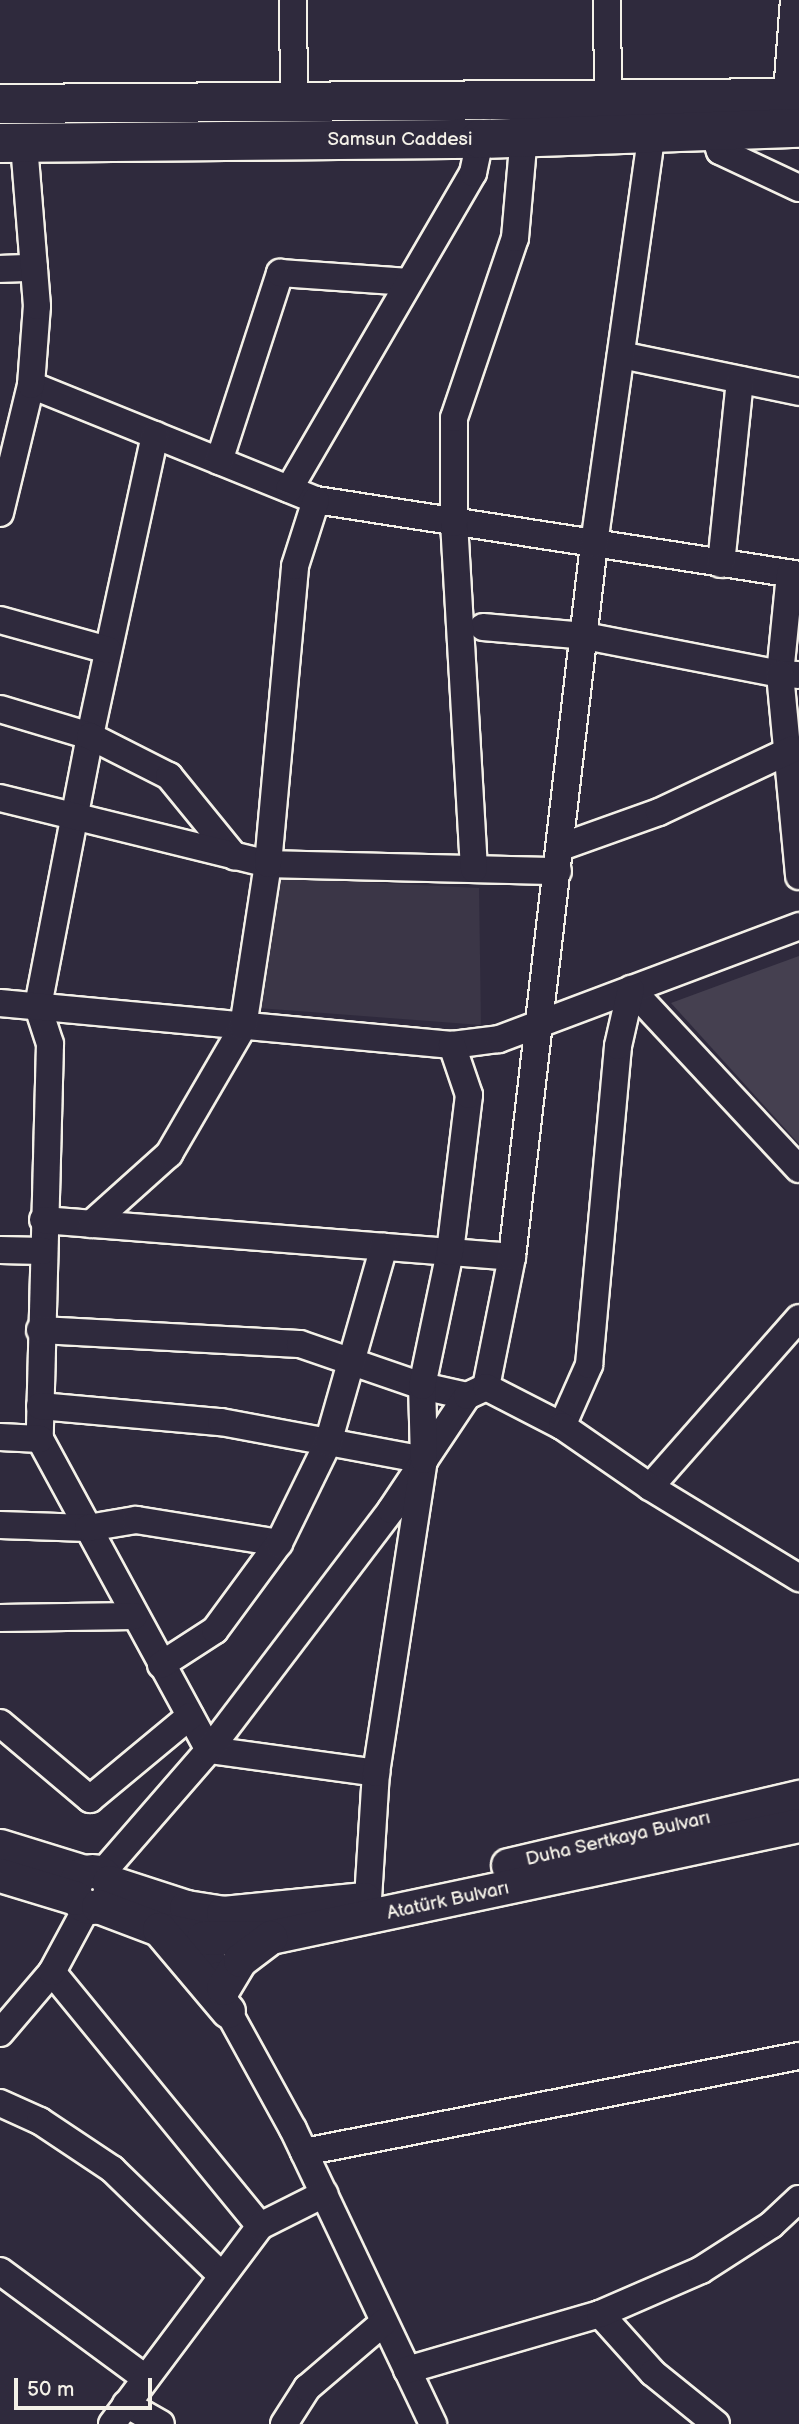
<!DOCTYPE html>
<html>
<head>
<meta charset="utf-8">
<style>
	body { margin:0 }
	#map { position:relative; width:799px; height:2424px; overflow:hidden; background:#2f2a3d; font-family:"Balsamiq Sans",sans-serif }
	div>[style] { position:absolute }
	.built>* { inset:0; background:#3b3647 }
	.green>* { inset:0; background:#454050 }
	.roads { filter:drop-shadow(2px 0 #f4f1e8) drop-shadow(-2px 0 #f4f1e8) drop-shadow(0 2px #f4f1e8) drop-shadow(0 -2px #f4f1e8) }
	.minor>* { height:26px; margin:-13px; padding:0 13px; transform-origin:13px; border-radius:13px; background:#2f2a3d }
	.major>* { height:33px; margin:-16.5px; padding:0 16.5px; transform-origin:16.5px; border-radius:16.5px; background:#2f2a3d }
	.major>.ring { margin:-16.5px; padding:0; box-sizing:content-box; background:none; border:33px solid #2f2a3d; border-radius:50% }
	.highway>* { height:38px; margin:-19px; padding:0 19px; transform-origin:19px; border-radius:19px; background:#2f2a3d }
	span { translate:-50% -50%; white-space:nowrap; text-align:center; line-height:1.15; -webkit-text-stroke:7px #2f2a3d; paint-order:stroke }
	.street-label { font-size:19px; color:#f4f1e8 }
	.scale { position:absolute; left:14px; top:2378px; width:138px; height:32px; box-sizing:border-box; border:4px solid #f4f1e8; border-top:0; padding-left:9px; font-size:21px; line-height:24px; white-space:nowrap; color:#f4f1e8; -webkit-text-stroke:5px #2f2a3d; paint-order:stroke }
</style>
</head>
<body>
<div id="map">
	<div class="built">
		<div style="clip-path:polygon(277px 878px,479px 888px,481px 1025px,258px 1008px)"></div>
	</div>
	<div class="green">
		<div style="clip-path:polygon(799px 956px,799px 1144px,671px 1003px)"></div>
	</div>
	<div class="roads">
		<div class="minor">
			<div style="left:293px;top:0;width:103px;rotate:89.4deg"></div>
			<div style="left:607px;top:0;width:102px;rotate:89.4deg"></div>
			<div style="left:788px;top:80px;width:80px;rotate:-85.7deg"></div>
			<div style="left:712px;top:128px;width:24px;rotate:71deg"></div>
			<div style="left:720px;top:151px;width:87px;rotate:25.1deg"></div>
			<div style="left:0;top:269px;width:34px;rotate:-2deg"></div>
			<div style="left:621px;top:355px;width:182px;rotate:11.7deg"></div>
			<div style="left:31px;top:385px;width:307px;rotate:22deg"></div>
			<div style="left:316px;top:500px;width:489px;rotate:8.8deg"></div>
			<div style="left:155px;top:435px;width:308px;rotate:102.2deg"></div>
			<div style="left:90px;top:736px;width:276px;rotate:100.9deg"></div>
			<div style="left:38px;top:1007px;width:39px;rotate:72deg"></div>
			<div style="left:50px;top:1044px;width:395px;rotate:91.5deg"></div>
			<div style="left:40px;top:1439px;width:354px;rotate:61.5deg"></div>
			<div style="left:209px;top:1750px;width:169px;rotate:7.8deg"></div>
			<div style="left:219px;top:461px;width:198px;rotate:-72deg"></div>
			<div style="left:280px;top:273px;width:129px;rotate:4deg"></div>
			<div style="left:289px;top:489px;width:366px;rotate:-59.8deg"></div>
			<div style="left:473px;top:173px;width:35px;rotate:-78deg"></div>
			<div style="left:0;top:513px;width:132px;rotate:-76.4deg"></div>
			<div style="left:31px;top:385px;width:79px;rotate:-85.7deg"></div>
			<div style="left:37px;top:306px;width:164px;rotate:-94.6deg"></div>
			<div style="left:721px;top:564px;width:185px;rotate:-84.1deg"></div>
			<div style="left:790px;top:574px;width:100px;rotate:95.7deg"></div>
			<div style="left:780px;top:674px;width:17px;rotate:3deg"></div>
			<div style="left:0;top:620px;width:112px;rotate:15.5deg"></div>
			<div style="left:483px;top:627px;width:102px;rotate:5deg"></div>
			<div style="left:585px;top:636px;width:199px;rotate:11deg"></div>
			<div style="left:780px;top:674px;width:203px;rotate:84.6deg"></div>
			<div style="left:0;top:709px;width:94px;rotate:16.7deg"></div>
			<div style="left:90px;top:736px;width:89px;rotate:26.9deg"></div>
			<div style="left:169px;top:776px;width:104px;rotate:50.8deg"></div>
			<div style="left:0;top:798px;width:276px;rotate:13.8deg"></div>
			<div style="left:268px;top:864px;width:290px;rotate:1.4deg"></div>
			<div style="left:561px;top:847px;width:104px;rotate:-19.7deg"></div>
			<div style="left:659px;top:812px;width:146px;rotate:-25.2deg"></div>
			<div style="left:474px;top:869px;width:347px;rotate:-93.3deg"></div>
			<div style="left:454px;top:523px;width:105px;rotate:-90deg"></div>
			<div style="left:454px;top:418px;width:190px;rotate:-71.3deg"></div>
			<div style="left:515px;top:238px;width:103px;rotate:-85deg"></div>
			<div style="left:631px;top:989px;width:246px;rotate:47deg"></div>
			<div style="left:0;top:1003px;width:454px;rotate:5.3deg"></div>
			<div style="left:452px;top:1045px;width:47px;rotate:-7.3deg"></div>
			<div style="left:499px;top:1039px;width:321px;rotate:-20.6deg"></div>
			<div style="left:43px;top:1220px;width:470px;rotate:4.5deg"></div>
			<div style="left:91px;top:1224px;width:105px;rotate:-41.9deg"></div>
			<div style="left:169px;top:1154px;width:147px;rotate:-59.8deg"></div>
			<div style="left:243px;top:1027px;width:165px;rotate:-81.3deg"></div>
			<div style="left:268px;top:864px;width:299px;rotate:-84.8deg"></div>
			<div style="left:295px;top:566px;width:69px;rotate:-72.3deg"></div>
			<div style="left:0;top:1250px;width:43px;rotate:1.3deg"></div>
			<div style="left:40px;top:1330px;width:260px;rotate:3.1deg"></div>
			<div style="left:300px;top:1344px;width:129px;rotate:19deg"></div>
			<div style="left:422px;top:1386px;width:46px;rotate:12.5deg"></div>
			<div style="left:486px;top:1387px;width:133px;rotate:-78.7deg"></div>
			<div style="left:512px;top:1257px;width:718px;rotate:-83.44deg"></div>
			<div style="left:594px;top:544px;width:417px;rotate:-82deg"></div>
			<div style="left:40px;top:1406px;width:182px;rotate:5.1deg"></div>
			<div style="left:221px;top:1422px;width:207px;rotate:10.6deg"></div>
			<div style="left:562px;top:1426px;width:67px;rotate:-66.1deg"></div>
			<div style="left:589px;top:1365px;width:320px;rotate:-84.8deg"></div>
			<div style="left:618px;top:1046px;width:58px;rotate:-77.2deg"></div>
			<div style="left:0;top:1437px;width:40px;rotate:2.9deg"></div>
			<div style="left:650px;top:1487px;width:225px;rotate:-48.6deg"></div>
			<div style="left:0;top:1525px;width:88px;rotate:2deg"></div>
			<div style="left:88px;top:1528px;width:49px;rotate:-9.5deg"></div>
			<div style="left:136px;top:1520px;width:145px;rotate:9.1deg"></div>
			<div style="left:0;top:1618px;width:134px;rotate:-0.9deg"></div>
			<div style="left:161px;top:1665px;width:64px;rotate:-32.9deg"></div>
			<div style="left:215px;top:1630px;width:108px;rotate:-53.7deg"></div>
			<div style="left:279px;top:1543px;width:111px;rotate:-63.9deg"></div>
			<div style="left:328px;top:1443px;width:204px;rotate:-74.1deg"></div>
			<div style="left:0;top:1723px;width:118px;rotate:40.2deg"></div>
			<div style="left:90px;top:1799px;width:130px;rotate:-39.7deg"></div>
			<div style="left:102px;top:1873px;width:163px;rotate:-49deg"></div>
			<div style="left:209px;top:1750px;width:301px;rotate:-52.8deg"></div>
			<div style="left:391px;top:1510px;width:137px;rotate:-56.3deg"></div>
			<div style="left:467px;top:1396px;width:21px;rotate:-25deg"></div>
			<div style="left:486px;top:1387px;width:85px;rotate:27.2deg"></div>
			<div style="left:562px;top:1426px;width:107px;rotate:34.7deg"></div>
			<div style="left:650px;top:1487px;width:175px;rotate:31.4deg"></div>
			<div style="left:368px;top:1899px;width:126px;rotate:-86.4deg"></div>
			<div style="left:376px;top:1773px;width:317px;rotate:-81.3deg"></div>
			<div style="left:424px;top:1460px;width:74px;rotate:-91.5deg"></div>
			<div style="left:422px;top:1386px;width:137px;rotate:-78.2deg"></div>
			<div style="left:450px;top:1252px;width:158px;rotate:-83.1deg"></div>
			<div style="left:469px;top:1095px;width:53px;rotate:-108.8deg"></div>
			<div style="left:196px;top:1924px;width:56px;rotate:65.7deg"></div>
			<div style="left:219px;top:1975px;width:37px;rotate:76deg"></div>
			<div style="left:228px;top:2011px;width:135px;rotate:61.2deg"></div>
			<div style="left:293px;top:2129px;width:327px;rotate:64.6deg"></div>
			<div style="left:52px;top:1972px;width:328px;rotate:50.7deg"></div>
			<div style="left:0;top:2033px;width:80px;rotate:-49.6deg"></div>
			<div style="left:52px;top:1972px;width:74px;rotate:-61.7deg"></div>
			<div style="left:0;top:2103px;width:44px;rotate:24.2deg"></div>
			<div style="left:40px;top:2121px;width:87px;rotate:33.7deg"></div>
			<div style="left:112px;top:2169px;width:153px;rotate:44.2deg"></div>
			<div style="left:304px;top:2152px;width:504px;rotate:-10.98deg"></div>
			<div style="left:0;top:2271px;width:180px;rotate:36.4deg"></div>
			<div style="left:600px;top:2314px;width:79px;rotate:48.1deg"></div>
			<div style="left:653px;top:2373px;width:81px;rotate:39deg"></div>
			<div style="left:407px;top:2370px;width:201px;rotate:-16.2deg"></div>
			<div style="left:600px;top:2314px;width:110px;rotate:-23.5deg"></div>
			<div style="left:701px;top:2270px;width:83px;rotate:-32.7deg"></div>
			<div style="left:771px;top:2225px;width:38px;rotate:-43deg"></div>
			<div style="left:126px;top:2404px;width:40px;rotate:29.7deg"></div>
			<div style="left:112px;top:2424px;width:247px;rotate:-53.2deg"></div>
			<div style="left:260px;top:2226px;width:72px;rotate:-26.6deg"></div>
			<div style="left:284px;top:2424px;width:43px;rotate:-57.4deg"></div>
			<div style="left:307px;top:2388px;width:101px;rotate:-40.6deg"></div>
		</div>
		<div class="major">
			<div style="left:0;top:1846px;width:88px;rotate:17.2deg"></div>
			<div style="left:508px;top:1865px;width:299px;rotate:-13.2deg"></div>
			<div class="ring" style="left:74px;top:1871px;width:3px;height:3px"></div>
			<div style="left:0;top:1875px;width:79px;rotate:16.8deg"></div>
			<div style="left:109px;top:1882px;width:81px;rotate:18deg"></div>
			<div style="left:186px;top:1907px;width:37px;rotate:9deg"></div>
			<div style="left:223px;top:1913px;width:142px;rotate:-5.7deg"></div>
			<div style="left:98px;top:1906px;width:65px;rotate:20.7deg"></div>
			<div style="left:159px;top:1929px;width:45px;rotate:11.6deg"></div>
			<div style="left:203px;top:1938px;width:67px;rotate:-0.9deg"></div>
			<div style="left:270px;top:1937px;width:541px;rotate:-11.95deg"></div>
			<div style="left:159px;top:1929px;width:107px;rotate:49.9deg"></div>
			<div style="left:223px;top:1988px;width:33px;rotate:-59deg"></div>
			<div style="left:240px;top:1960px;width:38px;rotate:-37deg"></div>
		</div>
		<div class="highway">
			<div style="left:0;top:104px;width:799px;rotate:-0.43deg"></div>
			<div style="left:0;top:143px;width:480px;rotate:-0.5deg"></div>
			<div style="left:480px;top:139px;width:319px;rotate:-2deg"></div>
		</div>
	</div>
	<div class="street-label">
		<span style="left:400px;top:140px">Samsun Caddesi</span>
		<span style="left:618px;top:1839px;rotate:-13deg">Duha Sertkaya Bulvarı</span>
		<span style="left:448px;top:1901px;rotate:-12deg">Atatürk Bulvarı</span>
	</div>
	<div class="scale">50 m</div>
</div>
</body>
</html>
